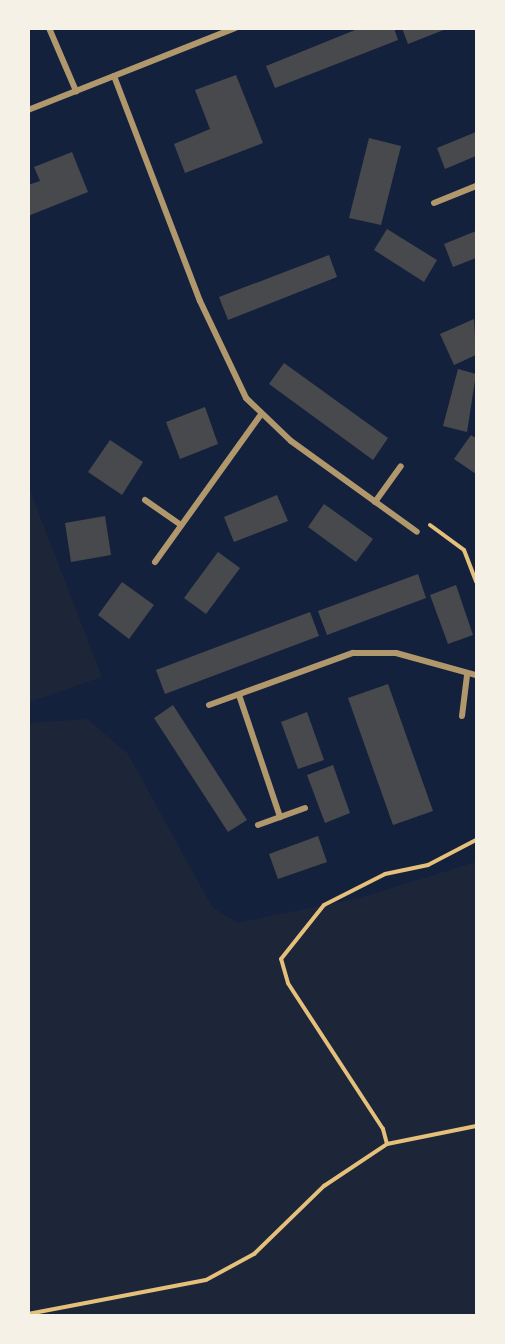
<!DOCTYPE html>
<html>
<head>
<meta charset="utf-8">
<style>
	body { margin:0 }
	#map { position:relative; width:505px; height:1344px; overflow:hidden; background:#14213d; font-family:"Golos Text",sans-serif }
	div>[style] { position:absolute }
	.green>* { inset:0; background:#1d2539 }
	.building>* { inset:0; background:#48494c }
	.path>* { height:4px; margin:-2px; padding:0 2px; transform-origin:2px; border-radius:2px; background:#e5c07b }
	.minor>* { height:6px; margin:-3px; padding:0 3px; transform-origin:3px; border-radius:3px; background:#b1986c }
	span { translate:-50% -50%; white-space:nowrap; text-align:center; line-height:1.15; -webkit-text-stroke:6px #f6f1e7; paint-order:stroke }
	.frame { position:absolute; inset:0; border:30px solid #f6f1e7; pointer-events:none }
</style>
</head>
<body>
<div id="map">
	<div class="green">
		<div style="clip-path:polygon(29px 488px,102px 677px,29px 702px,28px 702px)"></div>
		<div style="clip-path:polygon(87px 719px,128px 754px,212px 907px,237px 923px,359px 898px,476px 862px,476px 1315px,29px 1316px,29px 723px)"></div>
	</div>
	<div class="building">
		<div style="clip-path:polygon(360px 28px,394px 28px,398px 40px,275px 88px,266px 66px)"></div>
		<div style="clip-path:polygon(402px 28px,446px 28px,446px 29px,408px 44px)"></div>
		<div style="clip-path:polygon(236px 75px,263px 143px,185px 173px,174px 144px,210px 129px,195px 90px)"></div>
		<div style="clip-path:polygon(476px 132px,476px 156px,445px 169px,437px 148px)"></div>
		<div style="clip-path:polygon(369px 138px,401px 146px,381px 225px,349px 218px)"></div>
		<div style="clip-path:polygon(72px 152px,88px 192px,28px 216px,28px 185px,40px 181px,34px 167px)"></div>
		<div style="clip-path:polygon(387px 229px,437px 260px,424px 282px,374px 250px)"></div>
		<div style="clip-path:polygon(476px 231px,476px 258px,453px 267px,444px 244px)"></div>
		<div style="clip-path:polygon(329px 255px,337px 277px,228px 320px,219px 297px)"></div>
		<div style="clip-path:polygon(474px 319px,476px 355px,454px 365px,440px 334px)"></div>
		<div style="clip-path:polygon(284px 363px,388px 438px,373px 460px,269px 384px)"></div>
		<div style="clip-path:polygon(458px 369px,476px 374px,467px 432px,443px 426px)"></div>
		<div style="clip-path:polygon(205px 407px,218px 444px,180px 459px,166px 422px)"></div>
		<div style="clip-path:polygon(471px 435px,476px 438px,476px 474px,454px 459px)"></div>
		<div style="clip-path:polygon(110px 440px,143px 462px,122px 495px,88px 472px)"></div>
		<div style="clip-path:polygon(277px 495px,288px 521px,234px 542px,224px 517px)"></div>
		<div style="clip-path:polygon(324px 504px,373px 539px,356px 562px,308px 527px)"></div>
		<div style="clip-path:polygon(105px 516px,111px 555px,71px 562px,65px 523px)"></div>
		<div style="clip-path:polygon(218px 552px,240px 568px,206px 614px,184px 598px)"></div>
		<div style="clip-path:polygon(418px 574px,426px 598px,327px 635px,318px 611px)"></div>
		<div style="clip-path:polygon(122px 582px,154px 605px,129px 639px,98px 615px)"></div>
		<div style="clip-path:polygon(456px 585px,473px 635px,448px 644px,430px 595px)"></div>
		<div style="clip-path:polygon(310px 612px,319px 636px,165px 694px,156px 670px)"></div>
		<div style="clip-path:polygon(388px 684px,433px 811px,393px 825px,348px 698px)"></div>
		<div style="clip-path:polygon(173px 705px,247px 820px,228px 832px,154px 718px)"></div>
		<div style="clip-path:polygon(307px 712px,324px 760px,298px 769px,281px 722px)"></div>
		<div style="clip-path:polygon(333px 765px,350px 813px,325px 823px,307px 775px)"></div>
		<div style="clip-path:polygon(318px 836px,327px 862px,278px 879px,269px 854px)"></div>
	</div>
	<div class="path">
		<div style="left:430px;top:525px;width:42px;rotate:36.3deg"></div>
		<div style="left:464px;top:550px;width:34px;rotate:69deg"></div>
		<div style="left:387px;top:1144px;width:16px;rotate:-105deg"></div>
		<div style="left:383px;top:1129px;width:174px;rotate:-123.1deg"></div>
		<div style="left:288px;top:983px;width:25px;rotate:-106deg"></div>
		<div style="left:281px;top:959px;width:69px;rotate:-51.5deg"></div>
		<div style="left:324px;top:905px;width:68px;rotate:-26.9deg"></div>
		<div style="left:385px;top:874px;width:44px;rotate:-11.8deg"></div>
		<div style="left:428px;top:865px;width:54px;rotate:-27.5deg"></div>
		<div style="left:28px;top:1314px;width:181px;rotate:-10.8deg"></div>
		<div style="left:206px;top:1280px;width:55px;rotate:-28.4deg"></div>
		<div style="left:254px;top:1254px;width:98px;rotate:-44.2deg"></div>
		<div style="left:324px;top:1186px;width:76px;rotate:-33.7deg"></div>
		<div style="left:387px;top:1144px;width:91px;rotate:-11.4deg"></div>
	</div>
	<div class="minor">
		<div style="left:49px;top:28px;width:69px;rotate:66.8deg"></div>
		<div style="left:114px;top:76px;width:241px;rotate:69.1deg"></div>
		<div style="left:200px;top:301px;width:107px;rotate:64.6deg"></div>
		<div style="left:246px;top:398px;width:62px;rotate:43.7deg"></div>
		<div style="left:291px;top:441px;width:155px;rotate:35.8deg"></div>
		<div style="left:28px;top:110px;width:223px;rotate:-21.6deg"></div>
		<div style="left:434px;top:203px;width:45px;rotate:-22deg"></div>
		<div style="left:145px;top:500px;width:44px;rotate:34.8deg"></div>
		<div style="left:375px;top:502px;width:44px;rotate:-54.2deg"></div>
		<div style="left:155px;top:562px;width:180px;rotate:-54.3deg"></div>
		<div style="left:239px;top:695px;width:129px;rotate:71.4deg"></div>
		<div style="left:209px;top:705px;width:153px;rotate:-19.9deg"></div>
		<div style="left:353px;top:653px;width:43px"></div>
		<div style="left:396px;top:653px;width:83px;rotate:15.4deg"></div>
		<div style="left:462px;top:716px;width:41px;rotate:-83deg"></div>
		<div style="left:258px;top:825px;width:50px;rotate:-19.9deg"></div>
	</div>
	<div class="frame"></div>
</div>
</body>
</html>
